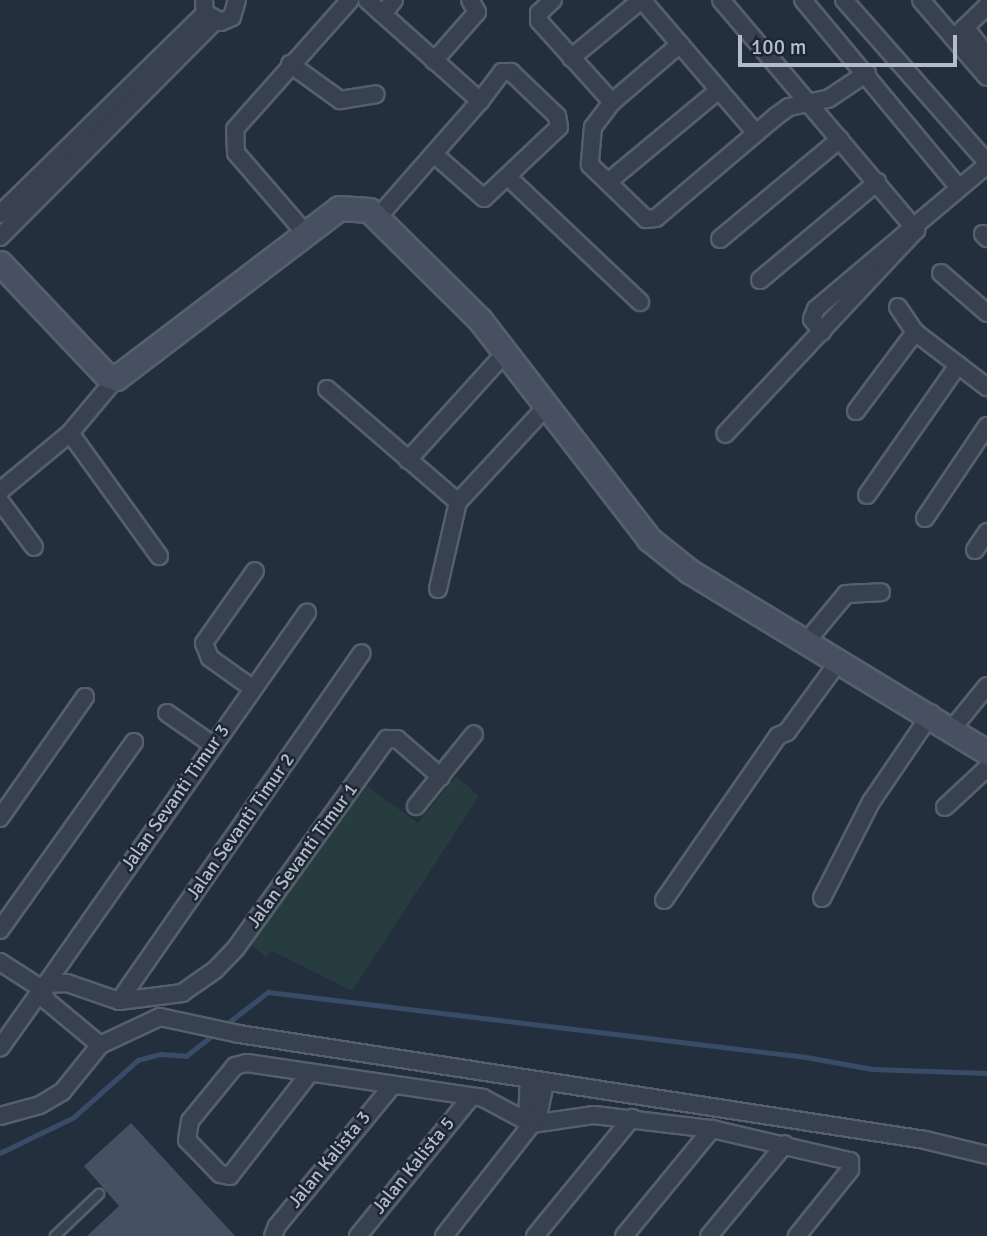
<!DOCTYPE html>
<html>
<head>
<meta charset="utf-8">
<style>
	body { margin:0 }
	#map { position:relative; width:987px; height:1236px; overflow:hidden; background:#242f3e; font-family:Signika,sans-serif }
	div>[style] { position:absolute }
	.green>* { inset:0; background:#263c3f }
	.stream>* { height:4.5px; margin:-2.25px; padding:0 2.25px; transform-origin:2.25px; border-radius:2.25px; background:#394c67 }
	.building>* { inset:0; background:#455162 }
	.roads { filter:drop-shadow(2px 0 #565f6c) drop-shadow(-2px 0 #565f6c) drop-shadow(0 2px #565f6c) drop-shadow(0 -2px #565f6c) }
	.lane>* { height:8px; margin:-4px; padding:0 4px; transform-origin:4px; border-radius:4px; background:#38414e }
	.street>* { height:16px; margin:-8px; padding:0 8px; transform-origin:8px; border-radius:8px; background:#38414e }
	.secondary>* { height:23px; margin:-11.5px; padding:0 11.5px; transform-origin:11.5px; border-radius:11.5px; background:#465061 }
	span { translate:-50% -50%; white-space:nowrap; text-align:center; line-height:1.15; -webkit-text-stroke:5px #1d2633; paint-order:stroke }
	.street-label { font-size:19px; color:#b4bcc9 }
	.scale { position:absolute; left:738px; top:35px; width:219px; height:32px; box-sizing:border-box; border:4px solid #b4bcc9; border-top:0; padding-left:9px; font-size:21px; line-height:24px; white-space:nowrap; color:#b4bcc9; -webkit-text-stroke:5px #1d2633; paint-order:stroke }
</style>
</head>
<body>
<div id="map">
	<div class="green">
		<div style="clip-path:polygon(456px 776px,479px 796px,352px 991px,272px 951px,266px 957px,249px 943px,367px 786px,418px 823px)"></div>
	</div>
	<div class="stream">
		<div style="left:224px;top:1026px;width:56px;rotate:-37.7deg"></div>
		<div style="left:268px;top:992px;width:542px;rotate:6.89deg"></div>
		<div style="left:806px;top:1057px;width:67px;rotate:10.3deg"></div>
		<div style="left:872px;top:1069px;width:115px;rotate:2deg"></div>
		<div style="left:0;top:1153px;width:82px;rotate:-25.9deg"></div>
		<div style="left:74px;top:1117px;width:86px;rotate:-41.7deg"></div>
		<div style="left:138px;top:1060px;width:23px;rotate:-15deg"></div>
		<div style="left:160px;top:1054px;width:26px;rotate:4deg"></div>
		<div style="left:186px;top:1056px;width:36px;rotate:-38deg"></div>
	</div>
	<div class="building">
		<div style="clip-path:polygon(131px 1123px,235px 1236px,87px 1236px,119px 1206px,84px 1166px)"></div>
	</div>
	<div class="roads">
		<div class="lane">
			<div style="left:55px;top:1236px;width:61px;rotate:-43.7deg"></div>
		</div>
		<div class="street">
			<div style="left:204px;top:0;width:13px;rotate:86deg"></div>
			<div style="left:205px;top:13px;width:18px;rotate:29deg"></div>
			<div style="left:221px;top:22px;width:12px;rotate:-24deg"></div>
			<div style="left:232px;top:17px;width:18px;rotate:-74deg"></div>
			<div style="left:367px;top:0;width:152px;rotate:41.8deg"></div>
			<div style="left:480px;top:101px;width:154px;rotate:131.3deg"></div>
			<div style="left:553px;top:0;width:19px;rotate:137deg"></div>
			<div style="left:539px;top:13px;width:8px;rotate:90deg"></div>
			<div style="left:539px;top:21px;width:109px;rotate:48deg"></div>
			<div style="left:642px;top:0;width:175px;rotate:49.4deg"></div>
			<div style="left:721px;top:0;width:302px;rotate:49.7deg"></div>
			<div style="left:916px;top:230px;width:279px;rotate:133.1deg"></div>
			<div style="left:803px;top:0;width:243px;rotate:50.3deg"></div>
			<div style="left:844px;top:0;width:216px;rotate:48.6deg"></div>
			<div style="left:921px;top:0;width:101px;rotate:49.4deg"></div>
			<div style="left:383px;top:14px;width:18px;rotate:-52deg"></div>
			<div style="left:965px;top:27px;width:36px;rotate:52deg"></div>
			<div style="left:954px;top:38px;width:46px;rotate:-44.1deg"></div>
			<div style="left:680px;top:44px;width:89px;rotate:139.5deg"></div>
			<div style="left:612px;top:102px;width:31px;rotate:127deg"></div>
			<div style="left:593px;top:127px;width:38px;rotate:95deg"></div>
			<div style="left:590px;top:165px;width:78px;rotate:44deg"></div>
			<div style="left:646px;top:219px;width:10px;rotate:-6deg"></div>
			<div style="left:656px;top:218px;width:156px;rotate:-40.3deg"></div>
			<div style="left:775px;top:117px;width:17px;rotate:-36deg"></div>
			<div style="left:789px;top:107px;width:40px;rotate:-12deg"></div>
			<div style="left:828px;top:99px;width:47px;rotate:-33.7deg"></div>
			<div style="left:571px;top:58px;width:91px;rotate:-39.6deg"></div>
			<div style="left:434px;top:61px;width:65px;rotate:-48.7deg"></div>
			<div style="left:477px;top:12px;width:14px;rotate:-120deg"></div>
			<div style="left:290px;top:64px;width:62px;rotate:35.8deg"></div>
			<div style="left:340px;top:100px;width:36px;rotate:-9deg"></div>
			<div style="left:435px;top:155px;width:65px;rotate:41.3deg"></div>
			<div style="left:484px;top:198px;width:103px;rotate:-43.4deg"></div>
			<div style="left:559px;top:127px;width:11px;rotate:-100deg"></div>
			<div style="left:557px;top:116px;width:64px;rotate:-136.3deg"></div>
			<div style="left:511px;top:72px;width:9px;rotate:180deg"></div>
			<div style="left:502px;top:72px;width:36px;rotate:127deg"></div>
			<div style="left:510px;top:179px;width:179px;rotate:43.4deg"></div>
			<div style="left:608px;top:182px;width:144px;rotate:-39.7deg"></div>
			<div style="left:0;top:214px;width:287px;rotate:-44.4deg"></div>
			<div style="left:306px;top:234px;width:107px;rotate:-130.8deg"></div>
			<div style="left:236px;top:153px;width:24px;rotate:-92deg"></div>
			<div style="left:235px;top:129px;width:173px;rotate:-48.3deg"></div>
			<div style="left:983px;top:234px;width:6px;rotate:45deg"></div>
			<div style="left:0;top:237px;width:305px;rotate:-45.1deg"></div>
			<div style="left:720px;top:239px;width:156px;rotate:-39.8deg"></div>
			<div style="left:941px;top:273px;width:61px;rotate:41deg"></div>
			<div style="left:760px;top:280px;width:153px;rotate:-39.9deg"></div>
			<div style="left:898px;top:307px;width:30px;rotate:56deg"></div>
			<div style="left:915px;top:332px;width:91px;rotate:37.4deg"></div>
			<div style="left:822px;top:332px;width:16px;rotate:-128deg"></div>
			<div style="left:812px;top:319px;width:11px;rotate:-68deg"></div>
			<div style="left:816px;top:309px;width:224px;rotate:-40.1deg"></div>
			<div style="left:327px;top:389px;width:173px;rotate:40.8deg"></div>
			<div style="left:856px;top:411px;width:99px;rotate:-53.2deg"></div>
			<div style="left:70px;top:433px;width:152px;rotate:54.1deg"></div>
			<div style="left:408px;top:460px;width:144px;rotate:-47.8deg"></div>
			<div style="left:0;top:491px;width:91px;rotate:-39.6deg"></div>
			<div style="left:70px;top:433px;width:72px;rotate:-50.1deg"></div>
			<div style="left:867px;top:495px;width:159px;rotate:-55deg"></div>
			<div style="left:0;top:501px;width:57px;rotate:53.5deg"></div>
			<div style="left:925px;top:518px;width:111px;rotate:-56deg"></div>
			<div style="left:975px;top:550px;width:22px;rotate:-56deg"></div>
			<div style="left:438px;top:589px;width:89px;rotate:-77.1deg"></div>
			<div style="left:458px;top:502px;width:131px;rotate:-47.2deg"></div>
			<div style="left:807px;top:641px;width:61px;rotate:-50.3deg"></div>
			<div style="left:846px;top:594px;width:35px;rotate:-3deg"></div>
			<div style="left:252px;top:688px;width:52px;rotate:-144.5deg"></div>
			<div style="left:210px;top:658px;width:16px;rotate:-112deg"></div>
			<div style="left:204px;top:643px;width:88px;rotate:-54.7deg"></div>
			<div style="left:167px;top:713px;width:56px;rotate:34.8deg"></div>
			<div style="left:952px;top:729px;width:55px;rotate:-50.9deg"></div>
			<div style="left:416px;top:806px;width:92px;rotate:-51.1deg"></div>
			<div style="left:945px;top:807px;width:57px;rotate:-42.9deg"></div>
			<div style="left:0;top:818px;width:148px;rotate:-54.9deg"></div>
			<div style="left:822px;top:898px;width:108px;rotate:-63deg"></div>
			<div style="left:871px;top:802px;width:107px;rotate:-55.7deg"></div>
			<div style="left:664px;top:900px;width:200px;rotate:-55.2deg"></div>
			<div style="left:778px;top:736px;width:10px;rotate:-24deg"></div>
			<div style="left:787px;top:732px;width:88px;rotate:-53.8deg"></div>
			<div style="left:0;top:930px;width:231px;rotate:-54.5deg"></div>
			<div style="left:0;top:962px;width:50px;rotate:32.7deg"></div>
			<div style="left:42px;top:989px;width:72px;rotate:125.4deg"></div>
			<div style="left:46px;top:984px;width:454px;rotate:-54.9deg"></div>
			<div style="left:119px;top:1001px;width:424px;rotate:-55.1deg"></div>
			<div style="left:100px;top:1045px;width:66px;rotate:-25deg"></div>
			<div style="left:160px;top:1017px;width:81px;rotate:12.1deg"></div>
			<div style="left:239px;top:1034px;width:694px;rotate:8.78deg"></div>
			<div style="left:925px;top:1140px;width:64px;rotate:13.6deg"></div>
			<div style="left:309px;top:1074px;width:129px;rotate:127.8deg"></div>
			<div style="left:230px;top:1176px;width:10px;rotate:-169deg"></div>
			<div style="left:220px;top:1174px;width:47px;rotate:-134.1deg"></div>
			<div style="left:187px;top:1140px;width:19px;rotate:-81deg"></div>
			<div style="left:190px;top:1121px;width:71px;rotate:-50.7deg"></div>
			<div style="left:235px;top:1066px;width:12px;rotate:-14deg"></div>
			<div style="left:247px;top:1063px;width:239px;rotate:8.4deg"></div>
			<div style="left:483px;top:1098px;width:55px;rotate:28deg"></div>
			<div style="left:532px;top:1124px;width:63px;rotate:-8.3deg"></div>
			<div style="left:594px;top:1115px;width:119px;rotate:6.8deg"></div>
			<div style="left:712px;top:1129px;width:142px;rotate:13.1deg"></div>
			<div style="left:850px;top:1161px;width:9px;rotate:90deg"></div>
			<div style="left:850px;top:1170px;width:85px;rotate:128.8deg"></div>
			<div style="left:529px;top:1079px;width:36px;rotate:93deg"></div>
			<div style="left:527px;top:1115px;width:10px;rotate:61deg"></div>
			<div style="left:0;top:1116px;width:41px;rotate:-15.4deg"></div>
			<div style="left:40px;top:1105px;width:26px;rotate:-31deg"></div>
			<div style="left:62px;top:1092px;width:60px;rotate:-51deg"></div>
			<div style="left:100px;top:1045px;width:69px;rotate:-140.3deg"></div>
			<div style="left:47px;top:1001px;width:13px;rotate:-113deg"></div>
			<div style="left:42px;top:989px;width:6px;rotate:-51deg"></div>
			<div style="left:46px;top:984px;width:21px;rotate:-3deg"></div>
			<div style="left:67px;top:983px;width:55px;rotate:19.1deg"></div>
			<div style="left:119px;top:1001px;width:64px;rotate:-7.2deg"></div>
			<div style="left:182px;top:993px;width:40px;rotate:-34.9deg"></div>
			<div style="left:215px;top:970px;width:30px;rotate:-46deg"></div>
			<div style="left:236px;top:948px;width:258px;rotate:-54.2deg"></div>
			<div style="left:387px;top:739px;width:10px"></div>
			<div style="left:397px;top:739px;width:58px;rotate:40.8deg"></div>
			<div style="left:273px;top:1236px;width:11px;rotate:-68deg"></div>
			<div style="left:277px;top:1226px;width:180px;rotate:-50.6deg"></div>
			<div style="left:358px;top:1236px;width:179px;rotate:-50.9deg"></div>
			<div style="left:444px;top:1236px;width:152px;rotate:-51.9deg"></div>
			<div style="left:538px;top:1116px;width:35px;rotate:-78deg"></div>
			<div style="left:535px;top:1236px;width:153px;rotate:-50.6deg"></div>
			<div style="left:624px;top:1236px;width:139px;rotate:-50.6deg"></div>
			<div style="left:709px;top:1236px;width:119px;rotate:-50.4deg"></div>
		</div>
		<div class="secondary">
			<div style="left:0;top:263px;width:153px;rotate:46.6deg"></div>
			<div style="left:105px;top:374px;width:12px;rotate:20deg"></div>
			<div style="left:116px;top:378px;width:280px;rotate:-37.3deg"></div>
			<div style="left:339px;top:208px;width:30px;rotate:4deg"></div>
			<div style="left:369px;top:210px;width:156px;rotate:44.7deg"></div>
			<div style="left:480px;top:320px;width:277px;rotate:52.3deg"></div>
			<div style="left:649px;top:539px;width:51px;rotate:38.7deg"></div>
			<div style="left:689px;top:571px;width:349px;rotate:31.3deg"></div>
		</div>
	</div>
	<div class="street-label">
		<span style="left:176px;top:798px;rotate:-55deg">Jalan Sevanti Timur 3</span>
		<span style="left:241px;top:827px;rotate:-55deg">Jalan Sevanti Timur 2</span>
		<span style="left:303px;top:856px;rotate:-54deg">Jalan Sevanti Timur 1</span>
		<span style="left:330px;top:1160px;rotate:-51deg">Jalan Kalista 3</span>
		<span style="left:414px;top:1166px;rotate:-51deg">Jalan Kalista 5</span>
	</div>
	<div class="scale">100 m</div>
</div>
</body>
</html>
